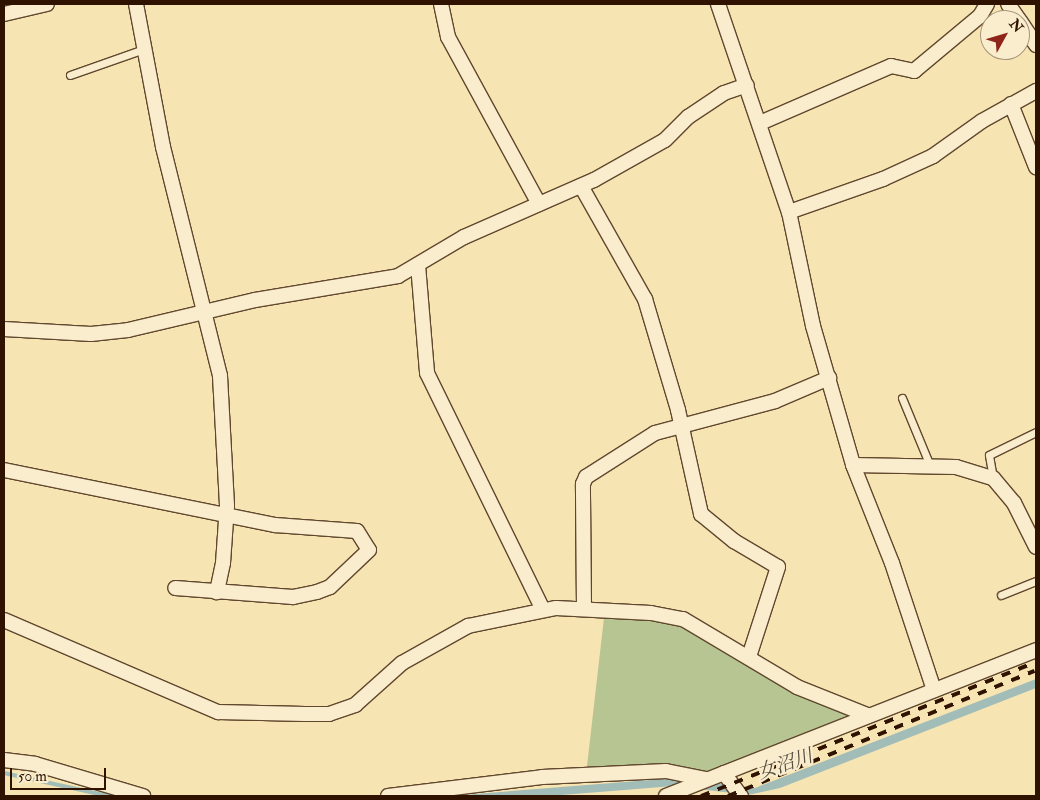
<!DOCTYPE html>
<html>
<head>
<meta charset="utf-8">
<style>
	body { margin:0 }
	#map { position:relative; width:1040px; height:800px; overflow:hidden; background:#f6e4b3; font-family:"IM FELL Double Pica","Noto Serif JP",serif }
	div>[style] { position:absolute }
	.green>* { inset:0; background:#b6c591 }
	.water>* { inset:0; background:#a2bcb8 }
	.stream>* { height:4px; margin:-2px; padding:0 2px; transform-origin:2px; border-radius:2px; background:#a2bcb8 }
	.roads { filter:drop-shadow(1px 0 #61472d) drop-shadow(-1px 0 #61472d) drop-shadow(0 1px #61472d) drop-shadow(0 -1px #61472d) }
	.service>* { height:7px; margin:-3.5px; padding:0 3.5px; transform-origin:3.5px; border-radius:3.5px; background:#f9edce }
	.minor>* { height:14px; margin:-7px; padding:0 7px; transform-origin:7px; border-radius:7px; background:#f9edce }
	.rail>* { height:4px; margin-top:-2px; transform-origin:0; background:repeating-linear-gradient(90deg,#2f1300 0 9px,transparent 0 18px) }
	span { translate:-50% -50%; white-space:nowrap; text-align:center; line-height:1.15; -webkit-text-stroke:4.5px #f9edce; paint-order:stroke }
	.water-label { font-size:19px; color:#574e40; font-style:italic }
	.frame { position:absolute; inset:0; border:5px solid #2f1300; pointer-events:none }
	.north { position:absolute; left:980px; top:10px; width:50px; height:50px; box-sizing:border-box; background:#f9edce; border:1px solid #a8967c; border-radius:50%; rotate:51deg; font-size:14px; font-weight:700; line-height:20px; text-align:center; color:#2f1300 }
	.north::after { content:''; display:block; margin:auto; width:18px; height:22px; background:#8f2418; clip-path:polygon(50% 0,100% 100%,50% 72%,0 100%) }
	.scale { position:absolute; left:10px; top:768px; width:96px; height:22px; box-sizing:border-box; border:2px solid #2f1300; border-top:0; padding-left:6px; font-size:15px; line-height:18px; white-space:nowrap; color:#2f1300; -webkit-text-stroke:4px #f9edce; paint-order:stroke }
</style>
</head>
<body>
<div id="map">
	<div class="green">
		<div style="clip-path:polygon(605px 609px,683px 619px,867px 715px,724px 773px,586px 775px)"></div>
	</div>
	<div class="water">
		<div style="clip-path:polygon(1036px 679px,1036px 688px,780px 788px,748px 795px,674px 786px,549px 796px,450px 796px,675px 778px,755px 788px)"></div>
	</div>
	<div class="stream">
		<div style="left:4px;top:773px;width:107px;rotate:12.4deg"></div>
	</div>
	<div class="roads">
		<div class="service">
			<div style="left:70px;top:75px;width:78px;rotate:-19.4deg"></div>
			<div style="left:902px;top:398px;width:76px;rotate:67.5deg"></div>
			<div style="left:993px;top:478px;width:23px;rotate:-100deg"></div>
			<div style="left:989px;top:455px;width:52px;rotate:-26.1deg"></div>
			<div style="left:1001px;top:595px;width:38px;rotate:-22deg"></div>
		</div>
		<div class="minor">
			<div style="left:136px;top:4px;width:146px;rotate:79.3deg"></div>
			<div style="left:163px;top:147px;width:236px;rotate:76deg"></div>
			<div style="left:220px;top:376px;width:130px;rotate:86.9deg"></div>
			<div style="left:227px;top:506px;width:57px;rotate:94deg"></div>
			<div style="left:223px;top:563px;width:30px;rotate:102deg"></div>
			<div style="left:441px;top:4px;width:34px;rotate:78deg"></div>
			<div style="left:448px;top:37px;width:190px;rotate:61.4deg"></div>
			<div style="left:718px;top:4px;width:220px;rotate:71.2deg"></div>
			<div style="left:789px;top:212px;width:116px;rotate:78.1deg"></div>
			<div style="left:813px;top:326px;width:145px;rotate:73.9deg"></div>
			<div style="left:853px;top:465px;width:105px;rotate:68.3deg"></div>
			<div style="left:892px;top:563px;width:134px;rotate:71.7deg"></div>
			<div style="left:1008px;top:4px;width:19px;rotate:55deg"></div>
			<div style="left:4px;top:14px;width:44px;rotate:-13.1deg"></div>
			<div style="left:1020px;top:21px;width:29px;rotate:56deg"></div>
			<div style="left:1011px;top:104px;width:68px;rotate:68.4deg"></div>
			<div style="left:760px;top:123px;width:143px;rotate:-23.5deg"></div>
			<div style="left:891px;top:66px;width:24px;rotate:12deg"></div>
			<div style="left:914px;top:71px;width:86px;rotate:-39.8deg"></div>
			<div style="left:980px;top:16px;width:14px;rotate:-60deg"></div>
			<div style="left:581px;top:186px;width:130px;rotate:60.5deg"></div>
			<div style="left:645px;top:299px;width:116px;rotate:73.4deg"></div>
			<div style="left:678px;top:410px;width:107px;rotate:77.5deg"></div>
			<div style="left:701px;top:514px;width:43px;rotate:39.3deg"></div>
			<div style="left:734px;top:541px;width:51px;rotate:30.6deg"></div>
			<div style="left:778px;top:567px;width:95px;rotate:107.9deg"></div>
			<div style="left:789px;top:212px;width:100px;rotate:-19.3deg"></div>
			<div style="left:883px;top:179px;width:55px;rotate:-24.7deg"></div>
			<div style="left:933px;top:156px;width:60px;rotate:-35.5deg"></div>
			<div style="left:982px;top:121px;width:62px;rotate:-29.1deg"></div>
			<div style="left:418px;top:265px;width:108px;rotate:85.2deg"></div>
			<div style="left:427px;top:373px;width:264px;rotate:63.9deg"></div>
			<div style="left:4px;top:329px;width:87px;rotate:3.3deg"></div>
			<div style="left:91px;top:334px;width:37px;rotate:-6deg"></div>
			<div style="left:128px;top:330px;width:130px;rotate:-13.3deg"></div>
			<div style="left:255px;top:300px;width:145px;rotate:-9.5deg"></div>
			<div style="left:398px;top:276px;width:77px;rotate:-30.6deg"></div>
			<div style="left:464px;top:237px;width:142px;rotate:-23.7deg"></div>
			<div style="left:594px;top:180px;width:81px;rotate:-29.4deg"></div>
			<div style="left:665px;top:140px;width:33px;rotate:-45deg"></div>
			<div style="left:688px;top:117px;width:43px;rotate:-33.7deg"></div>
			<div style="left:724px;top:93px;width:24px;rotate:-19deg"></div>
			<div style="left:853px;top:465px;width:103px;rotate:1.1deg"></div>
			<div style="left:956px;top:467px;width:39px;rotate:17deg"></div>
			<div style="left:993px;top:478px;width:33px;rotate:50deg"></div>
			<div style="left:1014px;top:503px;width:49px;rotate:63.4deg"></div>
			<div style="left:4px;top:470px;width:277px;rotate:11.5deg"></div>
			<div style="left:275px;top:525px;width:82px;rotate:4.2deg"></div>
			<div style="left:357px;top:531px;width:22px;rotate:58deg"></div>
			<div style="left:369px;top:550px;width:54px;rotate:136.5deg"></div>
			<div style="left:330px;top:587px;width:14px;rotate:159deg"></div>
			<div style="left:317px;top:592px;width:25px;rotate:168deg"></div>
			<div style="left:293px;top:597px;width:118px;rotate:-175.6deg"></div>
			<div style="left:584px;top:609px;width:125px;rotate:-90.5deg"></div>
			<div style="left:583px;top:484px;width:8px;rotate:-67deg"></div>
			<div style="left:586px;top:477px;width:82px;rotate:-32.5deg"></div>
			<div style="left:655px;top:433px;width:124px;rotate:-14.9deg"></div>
			<div style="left:775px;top:401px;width:59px;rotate:-23.1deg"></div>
			<div style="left:4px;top:620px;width:233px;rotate:23.3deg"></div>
			<div style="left:218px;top:712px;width:87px;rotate:1.3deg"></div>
			<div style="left:305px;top:714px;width:24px"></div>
			<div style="left:329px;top:714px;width:28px;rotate:-19deg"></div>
			<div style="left:355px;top:705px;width:63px;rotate:-41.8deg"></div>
			<div style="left:402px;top:663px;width:76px;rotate:-29.3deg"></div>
			<div style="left:468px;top:626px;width:90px;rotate:-11.6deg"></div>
			<div style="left:556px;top:608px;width:95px;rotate:3deg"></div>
			<div style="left:651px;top:613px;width:33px;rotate:11deg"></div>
			<div style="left:683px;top:619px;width:133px;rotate:30.8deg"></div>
			<div style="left:797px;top:687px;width:75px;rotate:21.8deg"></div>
			<div style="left:4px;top:760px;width:31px;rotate:7deg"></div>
			<div style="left:35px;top:764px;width:113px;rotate:16.5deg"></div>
			<div style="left:724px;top:773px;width:29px;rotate:54deg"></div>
			<div style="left:388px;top:796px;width:155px;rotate:-7deg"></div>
			<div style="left:542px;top:777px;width:124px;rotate:-2.8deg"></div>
			<div style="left:666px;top:771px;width:41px;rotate:11.3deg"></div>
			<div style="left:666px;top:796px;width:398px;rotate:-21.5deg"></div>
		</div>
	</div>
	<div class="rail">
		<div style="left:701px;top:796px;width:361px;rotate:-21.8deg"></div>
		<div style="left:728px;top:796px;width:331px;rotate:-22.2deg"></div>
	</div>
	<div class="water-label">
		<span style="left:785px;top:765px;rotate:-19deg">女沼川</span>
	</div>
	<div class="frame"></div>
	<div class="north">N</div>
	<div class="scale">50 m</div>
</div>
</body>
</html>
